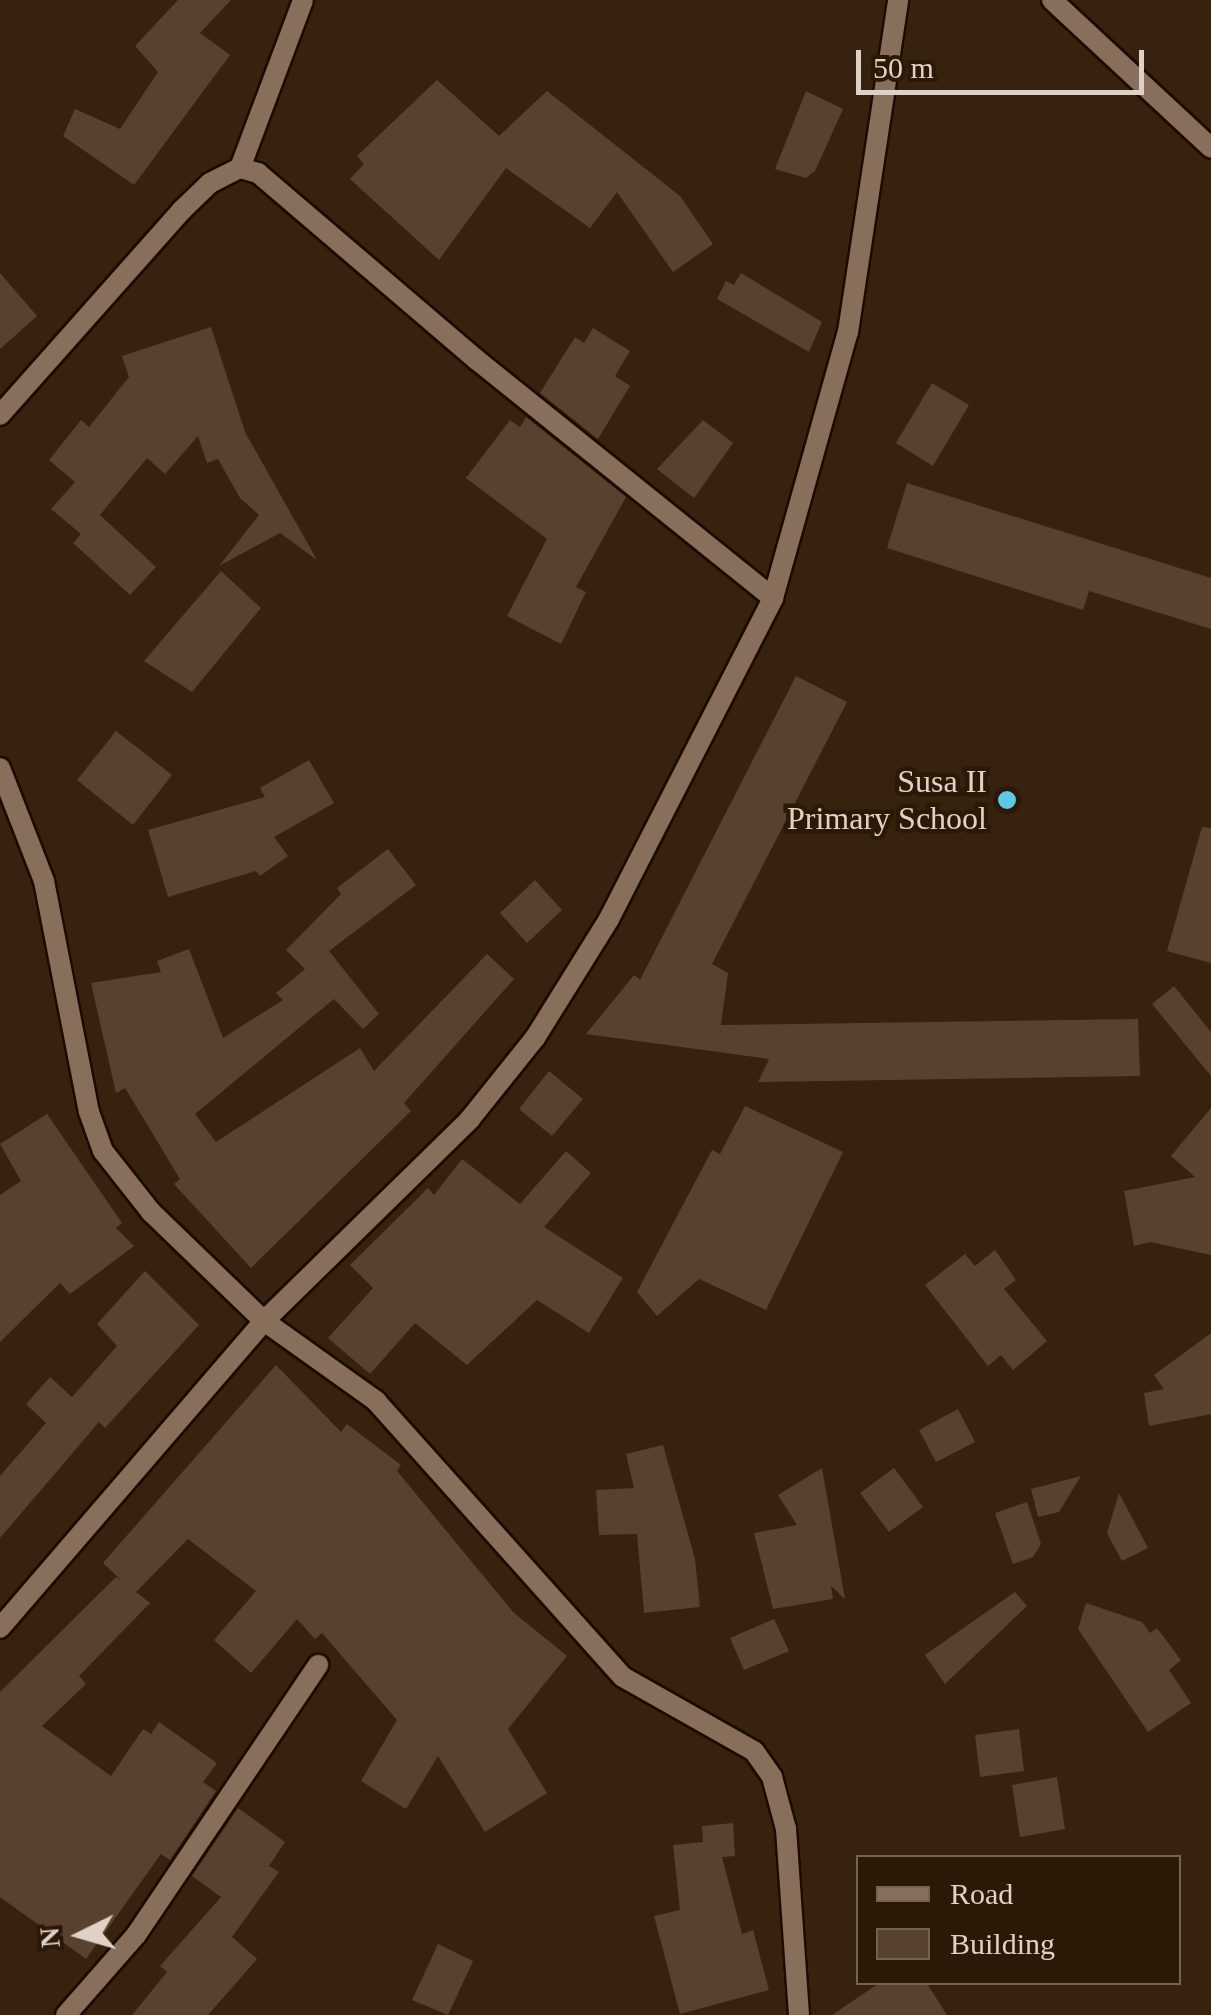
<!DOCTYPE html>
<html>
<head>
<meta charset="utf-8">
<style>
	body { margin:0 }
	#map { position:relative; width:1211px; height:2015px; overflow:hidden; background:#372210; font-family:"Times New Roman",serif }
	div>[style] { position:absolute }
	.building>* { inset:0; background:#58412e }
	.roads { filter:drop-shadow(2px 0 #1d0a00) drop-shadow(-2px 0 #1d0a00) drop-shadow(0 2px #1d0a00) drop-shadow(0 -2px #1d0a00) }
	.street>* { height:20px; margin:-10px; padding:0 10px; transform-origin:10px; border-radius:10px; background:#886f5b }
	.dots>* { width:28px; height:28px; translate:-50% -50%; box-sizing:border-box; border:5px solid #2c1806; border-radius:50% }
	span { translate:-50% -50%; white-space:nowrap; text-align:center; line-height:1.15; -webkit-text-stroke:9px #2c1806; paint-order:stroke }
	.poi-label { font-size:32px; color:#e0d1c6 }
	.right { translate:-100% -50%; text-align:right }
	.legend { position:absolute; left:856px; top:1855px; width:325px; height:130px; box-sizing:border-box; background:#2c1806; border:2px solid #746253; margin:0; padding:12px 18px; list-style:none; font-size:30px; color:#e0d1c6 }
	.legend li { display:flex; align-items:center; gap:20px; height:50px }
	.legend b { width:50px; border:2px solid #746253 }
	.north { position:absolute; left:30px; top:1885px; width:100px; height:100px; -webkit-text-stroke:8px #2c1806; paint-order:stroke; rotate:265deg; font-size:28px; font-weight:700; line-height:40px; text-align:center; color:#e0d1c6 }
	.north::after { content:''; display:block; margin:auto; width:35px; height:45px; background:#e0d1c6; clip-path:polygon(50% 0,100% 100%,50% 72%,0 100%) }
	.scale { position:absolute; left:856px; top:50px; width:288px; height:45px; box-sizing:border-box; border:5px solid #e0d1c6; border-top:0; padding-left:12px; font-size:30px; line-height:35px; white-space:nowrap; color:#e0d1c6; -webkit-text-stroke:8px #2c1806; paint-order:stroke }
</style>
</head>
<body>
<div id="map">
	<div class="building">
		<div style="clip-path:polygon(178px 0,231px 0,200px 33px,230px 55px,134px 185px,63px 136px,75px 109px,120px 129px,158px 72px,135px 46px)"></div>
		<div style="clip-path:polygon(437px 80px,499px 136px,547px 91px,680px 196px,713px 244px,673px 272px,617px 192px,590px 228px,506px 168px,439px 260px,350px 179px,364px 164px,357px 156px)"></div>
		<div style="clip-path:polygon(806px 91px,843px 109px,815px 171px,806px 178px,775px 169px)"></div>
		<div style="clip-path:polygon(0 273px,37px 316px,0 349px)"></div>
		<div style="clip-path:polygon(741px 273px,822px 322px,809px 352px,717px 299px,726px 281px,734px 285px)"></div>
		<div style="clip-path:polygon(211px 327px,245px 432px,317px 560px,280px 533px,219px 566px,259px 515px,240px 498px,218px 459px,207px 463px,198px 436px,165px 474px,147px 458px,100px 515px,156px 567px,130px 595px,73px 543px,81px 534px,51px 509px,75px 482px,49px 460px,81px 420px,89px 427px,129px 377px,122px 356px)"></div>
		<div style="clip-path:polygon(593px 328px,630px 351px,615px 376px,630px 386px,598px 439px,540px 393px,575px 337px,584px 343px)"></div>
		<div style="clip-path:polygon(932px 383px,969px 405px,933px 466px,896px 443px)"></div>
		<div style="clip-path:polygon(526px 417px,626px 497px,576px 587px,586px 592px,561px 644px,507px 616px,547px 539px,466px 478px,510px 420px,520px 427px)"></div>
		<div style="clip-path:polygon(703px 420px,733px 443px,694px 498px,657px 469px)"></div>
		<div style="clip-path:polygon(907px 483px,1211px 578px,1211px 629px,1089px 591px,1083px 610px,887px 548px)"></div>
		<div style="clip-path:polygon(221px 571px,261px 608px,192px 692px,144px 661px)"></div>
		<div style="clip-path:polygon(796px 676px,847px 702px,712px 964px,728px 973px,721px 1025px,1138px 1019px,1140px 1076px,758px 1082px,769px 1059px,586px 1034px,634px 975px,640px 980px)"></div>
		<div style="clip-path:polygon(116px 731px,172px 775px,133px 825px,77px 780px)"></div>
		<div style="clip-path:polygon(309px 760px,334px 803px,274px 837px,288px 856px,260px 876px,256px 871px,168px 897px,148px 830px,265px 797px,260px 788px)"></div>
		<div style="clip-path:polygon(1202px 827px,1211px 828px,1211px 963px,1167px 951px)"></div>
		<div style="clip-path:polygon(388px 849px,416px 885px,329px 951px,379px 1014px,363px 1029px,334px 999px,195px 1114px,216px 1142px,360px 1048px,374px 1071px,487px 954px,514px 979px,404px 1103px,411px 1111px,251px 1268px,174px 1184px,180px 1179px,125px 1088px,116px 1093px,91px 983px,161px 972px,157px 961px,189px 949px,223px 1038px,283px 1000px,276px 993px,305px 969px,286px 950px,341px 894px,337px 888px)"></div>
		<div style="clip-path:polygon(535px 880px,562px 910px,527px 943px,500px 913px)"></div>
		<div style="clip-path:polygon(1174px 986px,1211px 1032px,1211px 1076px,1152px 1004px)"></div>
		<div style="clip-path:polygon(549px 1071px,583px 1099px,552px 1136px,519px 1109px)"></div>
		<div style="clip-path:polygon(745px 1106px,843px 1152px,766px 1310px,699px 1279px,657px 1316px,637px 1292px,712px 1150px,720px 1154px)"></div>
		<div style="clip-path:polygon(1211px 1108px,1211px 1255px,1150px 1242px,1134px 1246px,1124px 1191px,1195px 1177px,1171px 1156px)"></div>
		<div style="clip-path:polygon(47px 1114px,122px 1223px,116px 1228px,134px 1246px,70px 1294px,60px 1283px,0 1342px,0 1195px,21px 1181px,0 1144px)"></div>
		<div style="clip-path:polygon(566px 1151px,591px 1173px,544px 1227px,623px 1278px,589px 1333px,537px 1300px,467px 1365px,415px 1323px,370px 1374px,328px 1338px,373px 1288px,350px 1265px,428px 1188px,434px 1195px,462px 1159px,520px 1204px)"></div>
		<div style="clip-path:polygon(995px 1250px,1016px 1280px,1004px 1289px,1047px 1341px,1013px 1370px,1001px 1355px,988px 1366px,925px 1285px,965px 1254px,975px 1266px)"></div>
		<div style="clip-path:polygon(145px 1271px,199px 1325px,105px 1428px,99px 1422px,0 1538px,0 1476px,46px 1423px,26px 1404px,50px 1377px,72px 1397px,117px 1346px,97px 1324px)"></div>
		<div style="clip-path:polygon(1211px 1333px,1211px 1414px,1149px 1426px,1144px 1393px,1164px 1389px,1154px 1375px)"></div>
		<div style="clip-path:polygon(276px 1365px,341px 1432px,347px 1424px,401px 1465px,397px 1471px,513px 1612px,567px 1656px,508px 1729px,547px 1793px,485px 1832px,438px 1756px,406px 1809px,361px 1781px,397px 1720px,322px 1633px,315px 1639px,297px 1619px,251px 1673px,214px 1640px,256px 1591px,188px 1539px,136px 1592px,150px 1603px,79px 1676px,86px 1684px,42px 1726px,111px 1776px,143px 1729px,151px 1734px,159px 1722px,217px 1763px,203px 1782px,216px 1791px,170px 1860px,161px 1854px,86px 1959px,0 1897px,0 1692px,116px 1577px,122px 1581px,103px 1563px)"></div>
		<div style="clip-path:polygon(958px 1409px,975px 1442px,936px 1462px,919px 1430px)"></div>
		<div style="clip-path:polygon(663px 1445px,695px 1559px,700px 1607px,644px 1613px,637px 1534px,599px 1535px,596px 1490px,634px 1488px,626px 1454px)"></div>
		<div style="clip-path:polygon(822px 1468px,845px 1599px,831px 1586px,833px 1599px,773px 1609px,754px 1533px,797px 1525px,778px 1495px)"></div>
		<div style="clip-path:polygon(894px 1468px,923px 1507px,889px 1532px,860px 1493px)"></div>
		<div style="clip-path:polygon(1081px 1476px,1059px 1512px,1038px 1517px,1031px 1489px)"></div>
		<div style="clip-path:polygon(1119px 1493px,1148px 1548px,1122px 1561px,1107px 1533px)"></div>
		<div style="clip-path:polygon(1027px 1502px,1041px 1544px,1033px 1557px,1013px 1564px,995px 1513px)"></div>
		<div style="clip-path:polygon(1015px 1592px,1027px 1606px,945px 1684px,925px 1655px)"></div>
		<div style="clip-path:polygon(1086px 1603px,1142px 1622px,1150px 1633px,1157px 1628px,1181px 1660px,1169px 1670px,1191px 1703px,1148px 1732px,1078px 1629px)"></div>
		<div style="clip-path:polygon(774px 1619px,789px 1651px,744px 1670px,730px 1638px)"></div>
		<div style="clip-path:polygon(1019px 1729px,1024px 1771px,980px 1777px,975px 1735px)"></div>
		<div style="clip-path:polygon(1057px 1777px,1065px 1829px,1020px 1837px,1012px 1785px)"></div>
		<div style="clip-path:polygon(238px 1808px,285px 1842px,269px 1866px,279px 1872px,232px 1937px,257px 1959px,208px 2015px,132px 2015px,167px 1972px,160px 1966px,221px 1897px,192px 1876px)"></div>
		<div style="clip-path:polygon(733px 1823px,735px 1856px,722px 1857px,742px 1934px,753px 1930px,769px 1990px,680px 2014px,654px 1916px,680px 1910px,673px 1845px,703px 1842px,702px 1826px)"></div>
		<div style="clip-path:polygon(438px 1944px,473px 1961px,448px 2015px,412px 2000px)"></div>
		<div style="clip-path:polygon(881px 1982px,926px 1982px,947px 2015px,832px 2015px)"></div>
	</div>
	<div class="roads">
		<div class="street">
			<div style="left:1052px;top:0;width:217px;rotate:42.9deg"></div>
			<div style="left:240px;top:168px;width:179px;rotate:-69.4deg"></div>
			<div style="left:0;top:415px;width:273px;rotate:-48.4deg"></div>
			<div style="left:181px;top:211px;width:40px;rotate:-44deg"></div>
			<div style="left:210px;top:183px;width:34px;rotate:-27deg"></div>
			<div style="left:240px;top:168px;width:19px;rotate:16deg"></div>
			<div style="left:258px;top:173px;width:288px;rotate:40.5deg"></div>
			<div style="left:477px;top:360px;width:380px;rotate:38.8deg"></div>
			<div style="left:0;top:768px;width:121px;rotate:68.7deg"></div>
			<div style="left:44px;top:881px;width:235px;rotate:79deg"></div>
			<div style="left:89px;top:1112px;width:41px;rotate:70.3deg"></div>
			<div style="left:103px;top:1151px;width:78px;rotate:51.8deg"></div>
			<div style="left:151px;top:1212px;width:157px;rotate:44deg"></div>
			<div style="left:264px;top:1321px;width:138px;rotate:35.5deg"></div>
			<div style="left:376px;top:1401px;width:370px;rotate:48.2deg"></div>
			<div style="left:623px;top:1677px;width:150px;rotate:29.5deg"></div>
			<div style="left:754px;top:1751px;width:32px;rotate:55deg"></div>
			<div style="left:772px;top:1777px;width:54px;rotate:74.9deg"></div>
			<div style="left:786px;top:1829px;width:186px;rotate:86deg"></div>
			<div style="left:0;top:1628px;width:405px;rotate:-49.3deg"></div>
			<div style="left:264px;top:1321px;width:289px;rotate:-44.4deg"></div>
			<div style="left:470px;top:1119px;width:104px;rotate:-51.3deg"></div>
			<div style="left:535px;top:1038px;width:140px;rotate:-58.1deg"></div>
			<div style="left:609px;top:919px;width:360px;rotate:-62.9deg"></div>
			<div style="left:773px;top:598px;width:276px;rotate:-74.3deg"></div>
			<div style="left:848px;top:332px;width:336px;rotate:-81.4deg"></div>
			<div style="left:66px;top:2015px;width:106px;rotate:-48.8deg"></div>
			<div style="left:136px;top:1935px;width:326px;rotate:-56deg"></div>
		</div>
	</div>
	<div class="dots">
		<div style="left:1007px;top:800px;background:#5dc7e8"></div>
	</div>
	<div class="poi-label">
		<span class="right" style="left:987px;top:800px">Susa II<br>Primary School</span>
	</div>
	<ul class="legend">
	<li><b style="height:12px;background:#886f5b"></b>Road</li>
	<li><b style="height:28px;background:#58412e"></b>Building</li>
	</ul>
	<div class="north">N</div>
	<div class="scale">50 m</div>
</div>
</body>
</html>
